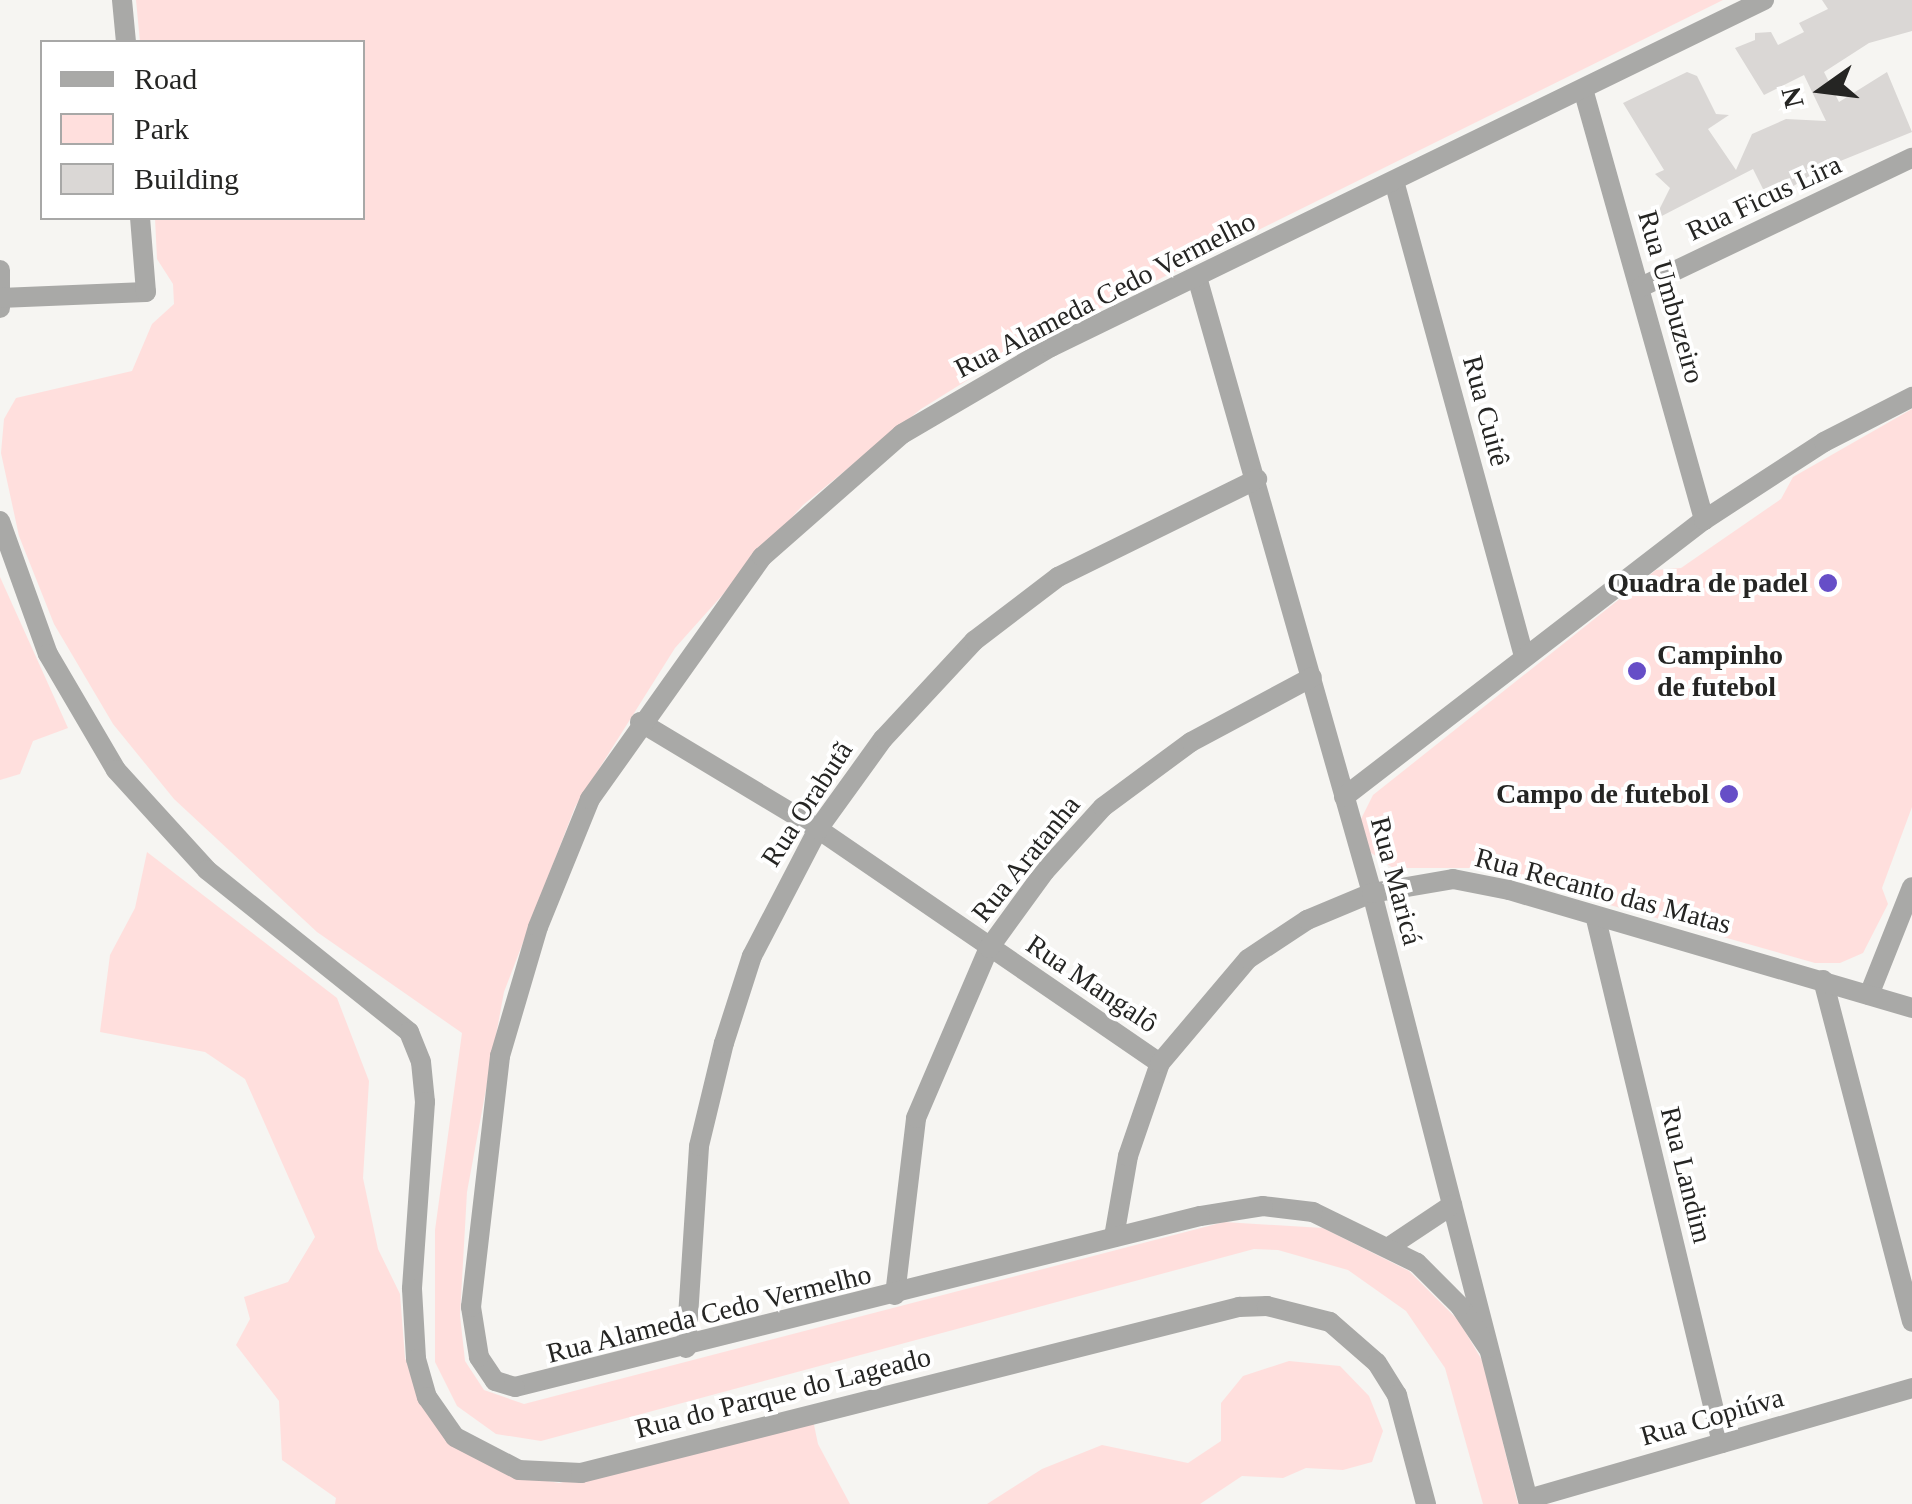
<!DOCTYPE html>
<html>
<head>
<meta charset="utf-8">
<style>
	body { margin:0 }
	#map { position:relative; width:1912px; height:1504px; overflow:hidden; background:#f6f5f2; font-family:Georgia,serif }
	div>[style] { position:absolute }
	.green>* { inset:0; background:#ffdfdd }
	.building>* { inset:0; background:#dad7d5 }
	.minor>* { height:20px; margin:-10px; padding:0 10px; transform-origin:10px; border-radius:10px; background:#a9a9a7 }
	.dots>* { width:28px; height:28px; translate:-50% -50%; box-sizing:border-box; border:5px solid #fff; border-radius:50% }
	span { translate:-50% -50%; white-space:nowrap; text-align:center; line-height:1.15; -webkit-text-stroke:8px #fff; paint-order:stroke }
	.street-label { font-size:28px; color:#252523 }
	.poi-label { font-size:28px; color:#252523; font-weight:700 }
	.right { translate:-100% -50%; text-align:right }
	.left { translate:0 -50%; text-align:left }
	.legend { position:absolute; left:40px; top:40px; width:325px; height:180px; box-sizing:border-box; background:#fff; border:2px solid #a8a8a7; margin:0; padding:12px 18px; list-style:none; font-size:30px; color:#252523 }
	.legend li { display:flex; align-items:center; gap:20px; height:50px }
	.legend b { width:50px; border:2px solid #a8a8a7 }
	.north { position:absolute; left:1772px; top:40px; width:100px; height:100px; -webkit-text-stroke:8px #fff; paint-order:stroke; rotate:256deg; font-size:28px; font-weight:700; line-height:40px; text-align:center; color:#252523 }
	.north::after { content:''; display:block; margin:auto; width:35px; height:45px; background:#252523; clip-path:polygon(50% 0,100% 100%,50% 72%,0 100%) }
</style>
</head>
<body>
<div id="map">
	<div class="green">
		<div style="clip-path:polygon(136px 0,1723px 0,1014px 351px,921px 409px,803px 505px,675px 648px,575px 807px,504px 992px,467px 1192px,460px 1315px,465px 1361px,484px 1390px,524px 1404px,1224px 1222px,1323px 1228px,1409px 1271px,1459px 1321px,1483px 1362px,1518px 1504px,1483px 1504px,1445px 1368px,1406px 1311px,1348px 1270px,1278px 1250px,1254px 1249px,541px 1441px,496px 1434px,457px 1406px,435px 1362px,435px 1230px,462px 1033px,317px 932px,174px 799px,113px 724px,54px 624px,19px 536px,1px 453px,4px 419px,16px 398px,132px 371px,152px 324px,174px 304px,173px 284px,157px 259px,155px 218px,362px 218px,362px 42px,140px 42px)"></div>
		<div style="clip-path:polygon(1912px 409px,1912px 807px,1882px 888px,1888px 904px,1863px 953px,1840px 963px,1815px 963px,1479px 868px,1393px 868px,1367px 850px,1360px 821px,1373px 795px,1656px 570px,1681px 568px,1781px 499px,1793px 477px)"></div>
		<div style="clip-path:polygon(0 577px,68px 728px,33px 741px,20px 774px,0 780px)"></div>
		<div style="clip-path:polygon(147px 852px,337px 998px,369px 1081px,363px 1178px,378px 1249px,400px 1294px,405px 1358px,426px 1409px,505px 1473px,559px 1483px,813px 1420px,818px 1444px,850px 1504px,335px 1504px,336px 1498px,282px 1460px,279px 1401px,236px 1345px,250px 1319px,244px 1297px,288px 1282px,315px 1237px,245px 1079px,205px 1052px,100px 1032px,110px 955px,135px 908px)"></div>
		<div style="clip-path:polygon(1289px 1361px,1340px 1366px,1369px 1396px,1383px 1431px,1372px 1462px,1343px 1470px,1306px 1468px,1283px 1478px,1242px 1476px,1200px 1504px,987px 1504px,1042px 1469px,1102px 1445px,1188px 1463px,1221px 1441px,1221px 1403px,1243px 1376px)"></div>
	</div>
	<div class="building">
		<div style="clip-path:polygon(1822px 0,1912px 0,1912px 31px,1869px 43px,1824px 72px,1839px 102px,1887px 72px,1912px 132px,1828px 166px,1817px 179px,1808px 177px,1769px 201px,1753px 169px,1654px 220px,1670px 188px,1655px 174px,1664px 170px,1623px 103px,1687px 72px,1697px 76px,1716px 114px,1729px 115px,1708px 129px,1736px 170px,1752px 134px,1786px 119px,1826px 121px,1804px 75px,1764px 95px,1735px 48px,1755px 40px,1755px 33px,1771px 32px,1778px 45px,1804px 32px,1799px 23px,1828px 9px)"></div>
	</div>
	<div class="minor">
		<div style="left:122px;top:0;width:42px;rotate:84.6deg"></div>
		<div style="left:1583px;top:89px;width:448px;rotate:74.3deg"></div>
		<div style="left:1394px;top:181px;width:492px;rotate:74.7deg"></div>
		<div style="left:0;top:270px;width:38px;rotate:90deg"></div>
		<div style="left:1197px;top:277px;width:640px;rotate:74.14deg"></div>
		<div style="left:1372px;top:893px;width:631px;rotate:75.59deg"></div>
		<div style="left:1641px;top:287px;width:300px;rotate:-25.5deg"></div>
		<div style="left:0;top:298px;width:146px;rotate:-2.4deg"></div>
		<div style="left:146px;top:292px;width:74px;rotate:-94.6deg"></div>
		<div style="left:0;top:521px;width:141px;rotate:70.2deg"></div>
		<div style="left:48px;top:654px;width:134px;rotate:59.6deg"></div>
		<div style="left:116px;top:770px;width:135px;rotate:47.7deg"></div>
		<div style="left:207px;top:870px;width:259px;rotate:38.7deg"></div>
		<div style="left:409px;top:1032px;width:32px;rotate:68deg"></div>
		<div style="left:421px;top:1062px;width:40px;rotate:84.3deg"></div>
		<div style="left:425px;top:1102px;width:187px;rotate:94deg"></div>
		<div style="left:412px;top:1289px;width:70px;rotate:86.7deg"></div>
		<div style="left:416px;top:1359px;width:40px;rotate:74deg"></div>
		<div style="left:427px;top:1397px;width:49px;rotate:55deg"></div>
		<div style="left:455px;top:1437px;width:72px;rotate:27.3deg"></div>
		<div style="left:519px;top:1470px;width:62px;rotate:2.8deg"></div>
		<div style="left:581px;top:1473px;width:679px;rotate:-14.16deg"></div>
		<div style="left:1239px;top:1307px;width:28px;rotate:-2deg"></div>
		<div style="left:1267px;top:1306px;width:65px;rotate:14.3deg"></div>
		<div style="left:1330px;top:1322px;width:62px;rotate:41.1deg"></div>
		<div style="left:1377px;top:1363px;width:38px;rotate:58deg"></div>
		<div style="left:1397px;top:1395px;width:113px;rotate:75.1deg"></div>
		<div style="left:640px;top:722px;width:208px;rotate:31deg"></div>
		<div style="left:818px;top:829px;width:414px;rotate:34.4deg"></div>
		<div style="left:1344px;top:797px;width:454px;rotate:-37.6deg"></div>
		<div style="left:1704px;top:520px;width:143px;rotate:-33deg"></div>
		<div style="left:1824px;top:442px;width:99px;rotate:-27.1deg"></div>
		<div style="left:1596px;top:919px;width:539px;rotate:76.48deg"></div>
		<div style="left:1823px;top:980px;width:353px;rotate:75.4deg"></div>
		<div style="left:1869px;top:995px;width:116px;rotate:-68.3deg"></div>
		<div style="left:1114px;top:1237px;width:82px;rotate:-80.2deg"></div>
		<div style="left:1128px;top:1156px;width:98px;rotate:-71deg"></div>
		<div style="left:1160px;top:1063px;width:136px;rotate:-49.8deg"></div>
		<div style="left:1248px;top:959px;width:71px;rotate:-33.5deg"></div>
		<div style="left:1307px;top:920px;width:70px;rotate:-22.6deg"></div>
		<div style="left:1372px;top:893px;width:82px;rotate:-9.8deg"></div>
		<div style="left:1453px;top:879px;width:57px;rotate:11.1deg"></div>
		<div style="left:1509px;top:890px;width:420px;rotate:16.3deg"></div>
		<div style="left:1389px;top:1247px;width:76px;rotate:-33.7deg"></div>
		<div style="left:895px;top:1295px;width:178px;rotate:-83.2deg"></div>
		<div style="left:916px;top:1118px;width:185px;rotate:-66.8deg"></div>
		<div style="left:989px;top:948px;width:95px;rotate:-54deg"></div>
		<div style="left:1045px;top:871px;width:86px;rotate:-47.8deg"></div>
		<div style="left:1103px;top:807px;width:109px;rotate:-36.5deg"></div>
		<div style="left:1191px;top:742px;width:137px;rotate:-28.2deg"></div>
		<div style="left:686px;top:1348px;width:202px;rotate:-86.3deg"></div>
		<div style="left:699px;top:1146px;width:106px;rotate:-76.4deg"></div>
		<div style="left:724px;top:1043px;width:91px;rotate:-72.2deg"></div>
		<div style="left:752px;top:956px;width:143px;rotate:-62.5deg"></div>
		<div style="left:818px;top:829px;width:111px;rotate:-54.2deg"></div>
		<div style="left:883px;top:739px;width:134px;rotate:-47.1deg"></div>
		<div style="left:974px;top:641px;width:106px;rotate:-37.3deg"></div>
		<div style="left:1058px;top:577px;width:222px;rotate:-26.2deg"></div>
		<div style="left:1488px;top:1348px;width:50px;rotate:-123.7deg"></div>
		<div style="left:1460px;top:1306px;width:61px;rotate:-135deg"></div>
		<div style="left:1417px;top:1263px;width:116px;rotate:-153.9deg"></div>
		<div style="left:1313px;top:1212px;width:50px;rotate:-173.2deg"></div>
		<div style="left:1263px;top:1206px;width:64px;rotate:171deg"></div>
		<div style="left:1200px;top:1216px;width:706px;rotate:165.98deg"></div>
		<div style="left:515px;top:1387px;width:21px;rotate:-163deg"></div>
		<div style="left:495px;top:1381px;width:29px;rotate:-124deg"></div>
		<div style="left:479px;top:1357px;width:51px;rotate:-99.1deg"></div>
		<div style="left:471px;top:1307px;width:253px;rotate:-83.4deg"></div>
		<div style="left:500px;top:1056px;width:134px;rotate:-73.6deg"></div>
		<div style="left:538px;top:927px;width:138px;rotate:-67.9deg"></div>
		<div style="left:590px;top:799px;width:297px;rotate:-54.6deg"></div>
		<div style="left:762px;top:557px;width:186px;rotate:-41.3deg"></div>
		<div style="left:902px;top:434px;width:173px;rotate:-30.3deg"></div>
		<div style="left:1051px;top:347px;width:793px;rotate:-25.95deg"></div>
		<div style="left:1528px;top:1499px;width:400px;rotate:-16.1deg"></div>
	</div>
	<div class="dots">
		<div style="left:1828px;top:583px;background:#664ec7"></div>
		<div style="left:1637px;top:671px;background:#664ec7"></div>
		<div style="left:1729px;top:794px;background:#664ec7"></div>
	</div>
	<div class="street-label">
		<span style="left:1764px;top:198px;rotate:-25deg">Rua Ficus Lira</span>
		<span style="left:1105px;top:295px;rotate:-27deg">Rua Alameda Cedo Vermelho</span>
		<span style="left:1671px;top:297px;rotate:74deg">Rua Umbuzeiro</span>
		<span style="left:1486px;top:411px;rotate:75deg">Rua Cuitê</span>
		<span style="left:807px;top:804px;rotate:-57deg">Rua Orabutã</span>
		<span style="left:1026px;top:859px;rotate:-51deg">Rua Aratanha</span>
		<span style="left:1396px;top:881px;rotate:75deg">Rua Maricá</span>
		<span style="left:1603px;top:891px;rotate:15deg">Rua Recanto das Matas</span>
		<span style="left:1092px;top:984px;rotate:34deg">Rua Mangalô</span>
		<span style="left:1686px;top:1175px;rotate:76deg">Rua Landim</span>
		<span style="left:709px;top:1314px;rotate:-14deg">Rua Alameda Cedo Vermelho</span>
		<span style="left:783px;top:1393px;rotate:-14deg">Rua do Parque do Lageado</span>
		<span style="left:1712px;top:1417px;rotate:-16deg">Rua Copiúva</span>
	</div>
	<div class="poi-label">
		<span class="right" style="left:1808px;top:583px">Quadra de padel</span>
		<span class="left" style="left:1657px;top:671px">Campinho<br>de futebol</span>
		<span class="right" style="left:1709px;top:794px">Campo de futebol</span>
	</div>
	<ul class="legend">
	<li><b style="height:12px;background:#a9a9a7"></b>Road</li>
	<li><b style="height:28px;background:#ffdfdd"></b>Park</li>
	<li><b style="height:28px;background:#dad7d5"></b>Building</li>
	</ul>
	<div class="north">N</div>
</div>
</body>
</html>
